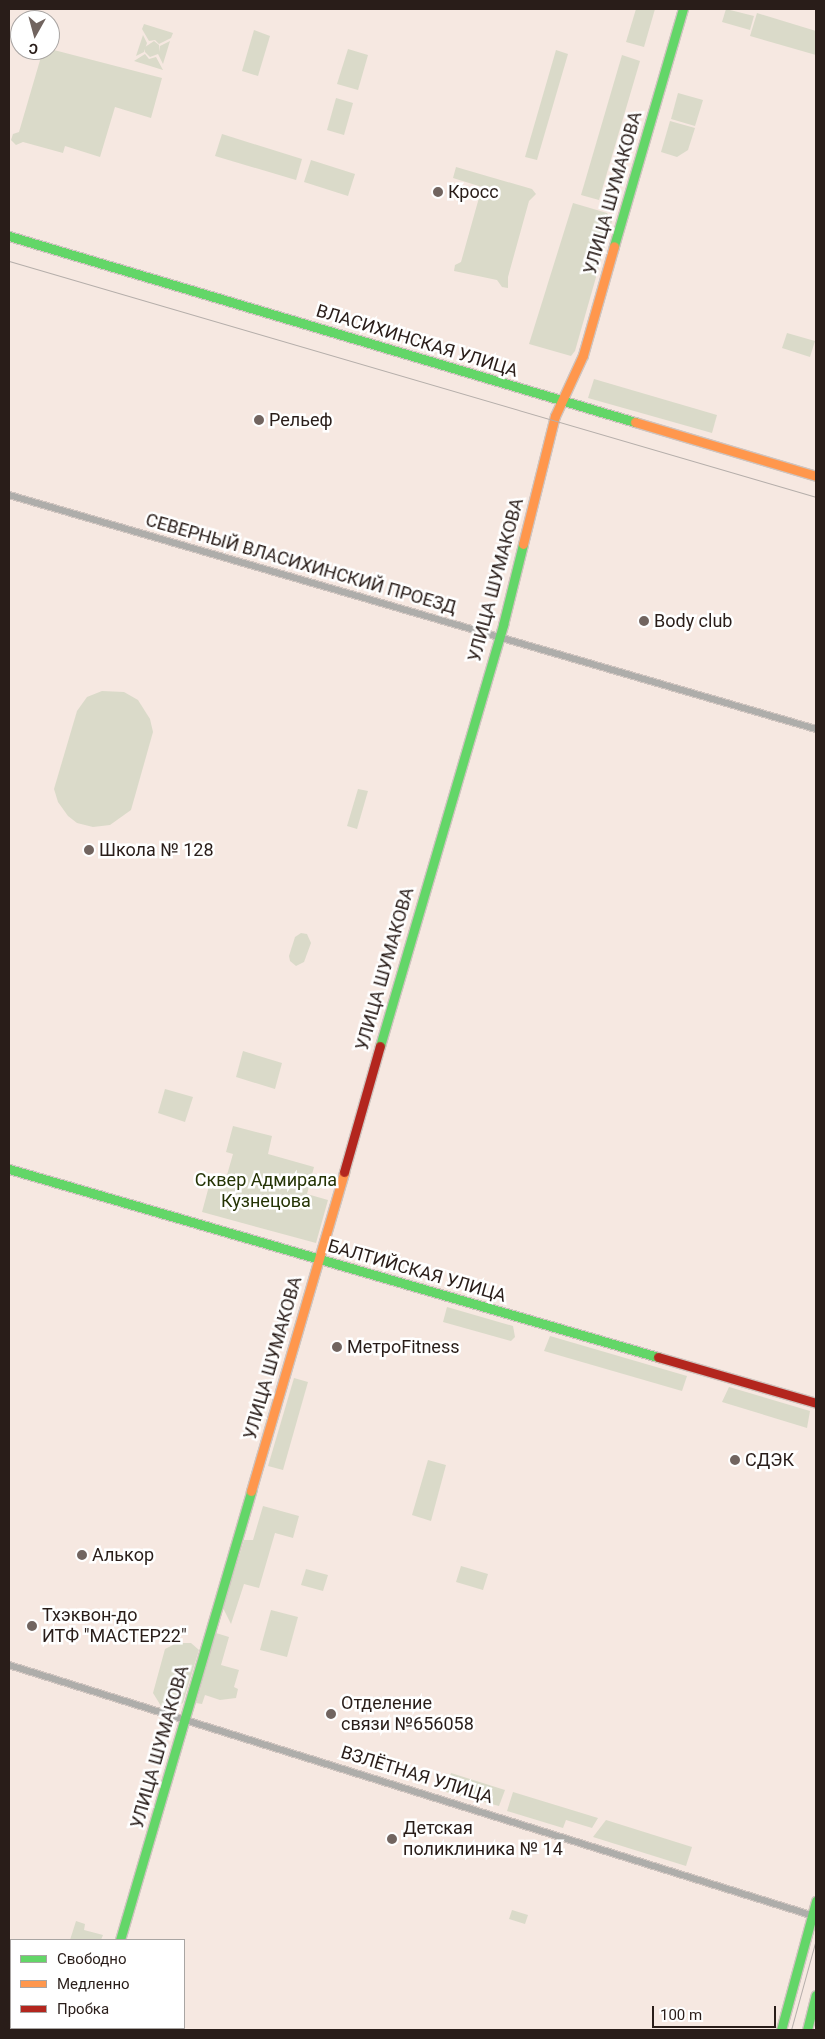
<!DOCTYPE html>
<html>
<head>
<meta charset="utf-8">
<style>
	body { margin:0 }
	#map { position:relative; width:825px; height:2039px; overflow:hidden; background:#f6e8e1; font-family:Roboto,sans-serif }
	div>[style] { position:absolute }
	.green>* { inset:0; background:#dadac9 }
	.roads { filter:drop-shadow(1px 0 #cfc4bf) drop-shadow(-1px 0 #cfc4bf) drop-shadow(0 1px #cfc4bf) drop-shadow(0 -1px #cfc4bf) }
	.street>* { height:6px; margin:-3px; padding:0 3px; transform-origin:3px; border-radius:3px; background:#aeadaa }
	.fast>* { height:9px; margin:-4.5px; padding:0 4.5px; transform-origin:4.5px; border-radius:4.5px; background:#63d668 }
	.slow>* { height:9px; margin:-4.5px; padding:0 4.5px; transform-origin:4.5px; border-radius:4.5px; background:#ff974d }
	.jam>* { height:9px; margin:-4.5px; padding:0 4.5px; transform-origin:4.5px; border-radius:4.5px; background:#b3261e }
	.tram>* { height:1px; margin:-0.5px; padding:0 0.5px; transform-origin:0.5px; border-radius:0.5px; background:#b5aeaa }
	.dots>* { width:14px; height:14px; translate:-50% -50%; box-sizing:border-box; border:2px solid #fff; border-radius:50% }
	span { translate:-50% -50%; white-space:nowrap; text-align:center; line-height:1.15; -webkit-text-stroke:5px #fff; paint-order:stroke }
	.poi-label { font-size:18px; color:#291d19 }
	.left { translate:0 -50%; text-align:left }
	.street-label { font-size:18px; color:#291d19 }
	.park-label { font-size:18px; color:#253405 }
	.frame { position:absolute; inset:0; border:10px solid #291d19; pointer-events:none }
	.legend { position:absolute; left:10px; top:1939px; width:175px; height:90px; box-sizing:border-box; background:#fff; border:1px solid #a9a5a3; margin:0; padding:6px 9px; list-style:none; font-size:15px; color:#291d19 }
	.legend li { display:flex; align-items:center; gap:10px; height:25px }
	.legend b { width:25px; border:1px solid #a9a5a3 }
	.north { position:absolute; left:10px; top:10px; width:50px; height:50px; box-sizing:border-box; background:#fff; border:1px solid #a9a5a3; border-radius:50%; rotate:187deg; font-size:14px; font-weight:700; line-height:20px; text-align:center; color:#291d19 }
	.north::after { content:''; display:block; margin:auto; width:18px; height:22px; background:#71645f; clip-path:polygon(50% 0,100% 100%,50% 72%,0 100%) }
	.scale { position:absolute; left:652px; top:2006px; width:124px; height:22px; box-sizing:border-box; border:2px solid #291d19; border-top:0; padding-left:6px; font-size:15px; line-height:18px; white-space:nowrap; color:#291d19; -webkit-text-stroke:4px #fff; paint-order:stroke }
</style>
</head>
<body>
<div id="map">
	<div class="green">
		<div style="clip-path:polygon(636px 9px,655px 9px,644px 47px,626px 42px)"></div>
		<div style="clip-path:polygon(726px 9px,754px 16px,750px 30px,722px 22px)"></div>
		<div style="clip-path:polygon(757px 13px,816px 31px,816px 55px,750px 36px)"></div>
		<div style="clip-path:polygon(144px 24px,173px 33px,171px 38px,159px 44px,155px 40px,149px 41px,142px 29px)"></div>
		<div style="clip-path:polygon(254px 30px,270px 36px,258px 76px,242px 71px)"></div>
		<div style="clip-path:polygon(143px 35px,147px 43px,144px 52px,136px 56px)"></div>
		<div style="clip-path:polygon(154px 41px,159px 45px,160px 52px,160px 46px,170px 41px,163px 64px,158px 54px,150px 57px,145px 52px,145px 47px)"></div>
		<div style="clip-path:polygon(50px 49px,162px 78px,151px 118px,115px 107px,100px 157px,65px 146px,63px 153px,23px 142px,16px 145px,11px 140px,13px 134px,19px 132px,43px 50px)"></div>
		<div style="clip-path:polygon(348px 49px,368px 55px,358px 90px,337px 84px)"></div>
		<div style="clip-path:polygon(556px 50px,568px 54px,537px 160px,525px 157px)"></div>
		<div style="clip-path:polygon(145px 54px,149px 59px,156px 57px,163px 70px,134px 61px)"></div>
		<div style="clip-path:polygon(622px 55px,640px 61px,599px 200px,581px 195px)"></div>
		<div style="clip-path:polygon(678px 93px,703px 100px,695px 126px,671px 119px)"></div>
		<div style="clip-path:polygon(336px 98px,353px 103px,344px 135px,327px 130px)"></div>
		<div style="clip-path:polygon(670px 121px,695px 128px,688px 150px,677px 157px,661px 152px)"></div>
		<div style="clip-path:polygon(222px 134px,302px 159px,296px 180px,215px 156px)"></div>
		<div style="clip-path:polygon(311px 160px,355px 174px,348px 196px,304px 182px)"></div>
		<div style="clip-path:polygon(456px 167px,532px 189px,536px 194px,529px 201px,508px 277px,508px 288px,502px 287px,497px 280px,454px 271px,455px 265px,461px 262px,482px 187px,453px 178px)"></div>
		<div style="clip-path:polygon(573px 203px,607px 213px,612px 221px,575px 351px,571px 356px,529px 344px)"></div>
		<div style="clip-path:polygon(787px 333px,815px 341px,810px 357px,782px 348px)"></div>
		<div style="clip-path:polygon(594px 379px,717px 415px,712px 433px,588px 398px)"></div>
		<div style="clip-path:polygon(102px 691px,124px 692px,138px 700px,150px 719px,153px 732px,131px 810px,110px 825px,93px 827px,77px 823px,68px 816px,58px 802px,54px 789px,77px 711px,87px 697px)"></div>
		<div style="clip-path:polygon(358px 789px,368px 791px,357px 829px,347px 826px)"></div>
		<div style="clip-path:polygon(301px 933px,307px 934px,311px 943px,304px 962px,296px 966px,290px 961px,289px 956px,295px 937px)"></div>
		<div style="clip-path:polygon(243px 1051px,282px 1063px,275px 1089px,236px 1077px)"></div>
		<div style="clip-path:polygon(165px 1089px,193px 1097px,185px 1122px,158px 1113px)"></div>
		<div style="clip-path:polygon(233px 1126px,272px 1136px,268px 1154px,314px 1167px,307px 1194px,328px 1200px,316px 1243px,202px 1212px,209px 1186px,223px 1189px,233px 1154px,226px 1152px)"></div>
		<div style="clip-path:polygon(447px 1307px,513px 1326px,515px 1337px,511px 1341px,443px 1322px)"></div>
		<div style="clip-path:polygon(550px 1336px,687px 1376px,682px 1391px,544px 1351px)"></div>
		<div style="clip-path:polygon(294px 1378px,308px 1382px,283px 1470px,268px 1466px)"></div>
		<div style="clip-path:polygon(729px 1387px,810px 1411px,807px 1428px,722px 1402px)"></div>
		<div style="clip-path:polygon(428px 1460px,446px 1465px,431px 1521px,412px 1515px)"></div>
		<div style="clip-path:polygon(263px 1506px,299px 1516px,293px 1538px,275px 1533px,259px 1588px,244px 1584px,231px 1624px,223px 1608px,244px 1540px,253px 1540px)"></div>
		<div style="clip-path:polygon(461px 1566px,488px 1574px,483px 1590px,456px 1582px)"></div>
		<div style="clip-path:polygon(306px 1569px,328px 1575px,323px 1591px,301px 1585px)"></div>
		<div style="clip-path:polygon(271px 1610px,298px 1617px,287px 1657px,260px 1650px)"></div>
		<div style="clip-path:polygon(216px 1633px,229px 1637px,221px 1665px,239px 1670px,234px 1687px,238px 1689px,236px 1698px,220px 1700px,205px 1695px,202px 1704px,196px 1703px)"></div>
		<div style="clip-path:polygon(177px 1643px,191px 1643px,199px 1650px,183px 1703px,172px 1709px,161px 1706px,153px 1693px,165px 1649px)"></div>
		<div style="clip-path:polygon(451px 1773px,505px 1790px,499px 1806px,446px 1792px)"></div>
		<div style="clip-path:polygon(513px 1792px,598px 1818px,592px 1828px,566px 1820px,563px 1828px,507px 1811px)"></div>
		<div style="clip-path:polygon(606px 1820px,692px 1847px,686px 1866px,593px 1837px)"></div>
		<div style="clip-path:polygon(512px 1910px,528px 1915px,525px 1924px,509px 1919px)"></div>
		<div style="clip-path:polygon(76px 1921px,85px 1924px,84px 1930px,103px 1935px,101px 1940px,70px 1940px)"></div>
	</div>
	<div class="roads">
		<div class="street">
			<div style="left:9px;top:495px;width:840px;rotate:16.17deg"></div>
			<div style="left:9px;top:1665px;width:843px;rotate:17.32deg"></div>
			<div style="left:94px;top:2030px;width:2px;rotate:-63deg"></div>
		</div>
		<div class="fast">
			<div style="left:9px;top:236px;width:653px;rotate:16.55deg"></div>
			<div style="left:614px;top:246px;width:247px;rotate:-73.8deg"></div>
			<div style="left:380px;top:1046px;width:439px;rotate:-73.7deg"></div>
			<div style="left:503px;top:625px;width:83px;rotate:-76.1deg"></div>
			<div style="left:9px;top:1169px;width:676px;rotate:16.16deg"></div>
			<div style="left:120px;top:1940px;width:468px;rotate:-73.7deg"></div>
			<div style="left:781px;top:2030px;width:134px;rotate:-74.8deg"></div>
			<div style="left:807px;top:2030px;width:36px;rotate:-76deg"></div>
		</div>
		<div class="slow">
			<div style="left:635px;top:422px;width:189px;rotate:16.6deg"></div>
			<div style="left:523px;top:544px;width:132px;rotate:-76deg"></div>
			<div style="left:555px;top:416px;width:67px;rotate:-65.3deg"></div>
			<div style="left:583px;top:355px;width:113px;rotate:-74.1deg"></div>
			<div style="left:251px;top:1491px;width:332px;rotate:-73.7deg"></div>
		</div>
		<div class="jam">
			<div style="left:344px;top:1172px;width:131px;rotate:-74.1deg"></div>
			<div style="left:658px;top:1357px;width:165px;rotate:16.2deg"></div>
		</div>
	</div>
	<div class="tram">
		<div style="left:9px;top:261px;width:841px;rotate:16.3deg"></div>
		<div style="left:791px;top:2030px;width:94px;rotate:-74.6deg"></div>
	</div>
	<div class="dots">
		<div style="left:438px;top:192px;background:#71645f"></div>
		<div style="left:259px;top:420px;background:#71645f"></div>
		<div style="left:644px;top:621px;background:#71645f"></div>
		<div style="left:89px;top:850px;background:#71645f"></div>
		<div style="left:337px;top:1347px;background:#71645f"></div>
		<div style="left:735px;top:1460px;background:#71645f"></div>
		<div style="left:82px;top:1555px;background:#71645f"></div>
		<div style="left:32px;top:1626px;background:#71645f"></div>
		<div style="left:331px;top:1714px;background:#71645f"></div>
		<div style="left:392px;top:1839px;background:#71645f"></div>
	</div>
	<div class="poi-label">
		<span class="left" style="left:448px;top:192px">Кросс</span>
		<span class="left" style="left:269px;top:420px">Рельеф</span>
		<span class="left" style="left:654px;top:621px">Body club</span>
		<span class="left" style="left:99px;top:850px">Школа № 128</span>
		<span class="left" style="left:347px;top:1347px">МетроFitness</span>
		<span class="left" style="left:745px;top:1460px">СДЭК</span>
		<span class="left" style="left:92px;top:1555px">Алькор</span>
		<span class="left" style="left:42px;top:1626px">Тхэквон-до<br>ИТФ "МАСТЕР22"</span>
		<span class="left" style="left:341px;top:1714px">Отделение<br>связи №656058</span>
		<span class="left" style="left:403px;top:1839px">Детская<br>поликлиника № 14</span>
	</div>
	<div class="street-label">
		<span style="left:613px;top:193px;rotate:-74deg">УЛИЦА ШУМАКОВА</span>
		<span style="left:417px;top:341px;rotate:17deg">ВЛАСИХИНСКАЯ УЛИЦА</span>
		<span style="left:301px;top:564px;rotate:16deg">СЕВЕРНЫЙ ВЛАСИХИНСКИЙ ПРОЕЗД</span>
		<span style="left:496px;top:580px;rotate:-75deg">УЛИЦА ШУМАКОВА</span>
		<span style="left:385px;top:969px;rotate:-74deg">УЛИЦА ШУМАКОВА</span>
		<span style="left:417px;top:1271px;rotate:16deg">БАЛТИЙСКАЯ УЛИЦА</span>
		<span style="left:273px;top:1358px;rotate:-74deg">УЛИЦА ШУМАКОВА</span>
		<span style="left:160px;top:1747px;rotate:-74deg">УЛИЦА ШУМАКОВА</span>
		<span style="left:417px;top:1775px;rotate:17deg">ВЗЛЁТНАЯ УЛИЦА</span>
	</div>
	<div class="park-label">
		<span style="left:266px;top:1191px">Сквер Адмирала<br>Кузнецова</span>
	</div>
	<div class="frame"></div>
	<ul class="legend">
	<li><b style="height:6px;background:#63d668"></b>Свободно</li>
	<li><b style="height:6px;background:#ff974d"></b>Медленно</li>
	<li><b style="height:6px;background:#b3261e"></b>Пробка</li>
	</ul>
	<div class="north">С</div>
	<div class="scale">100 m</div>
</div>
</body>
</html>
